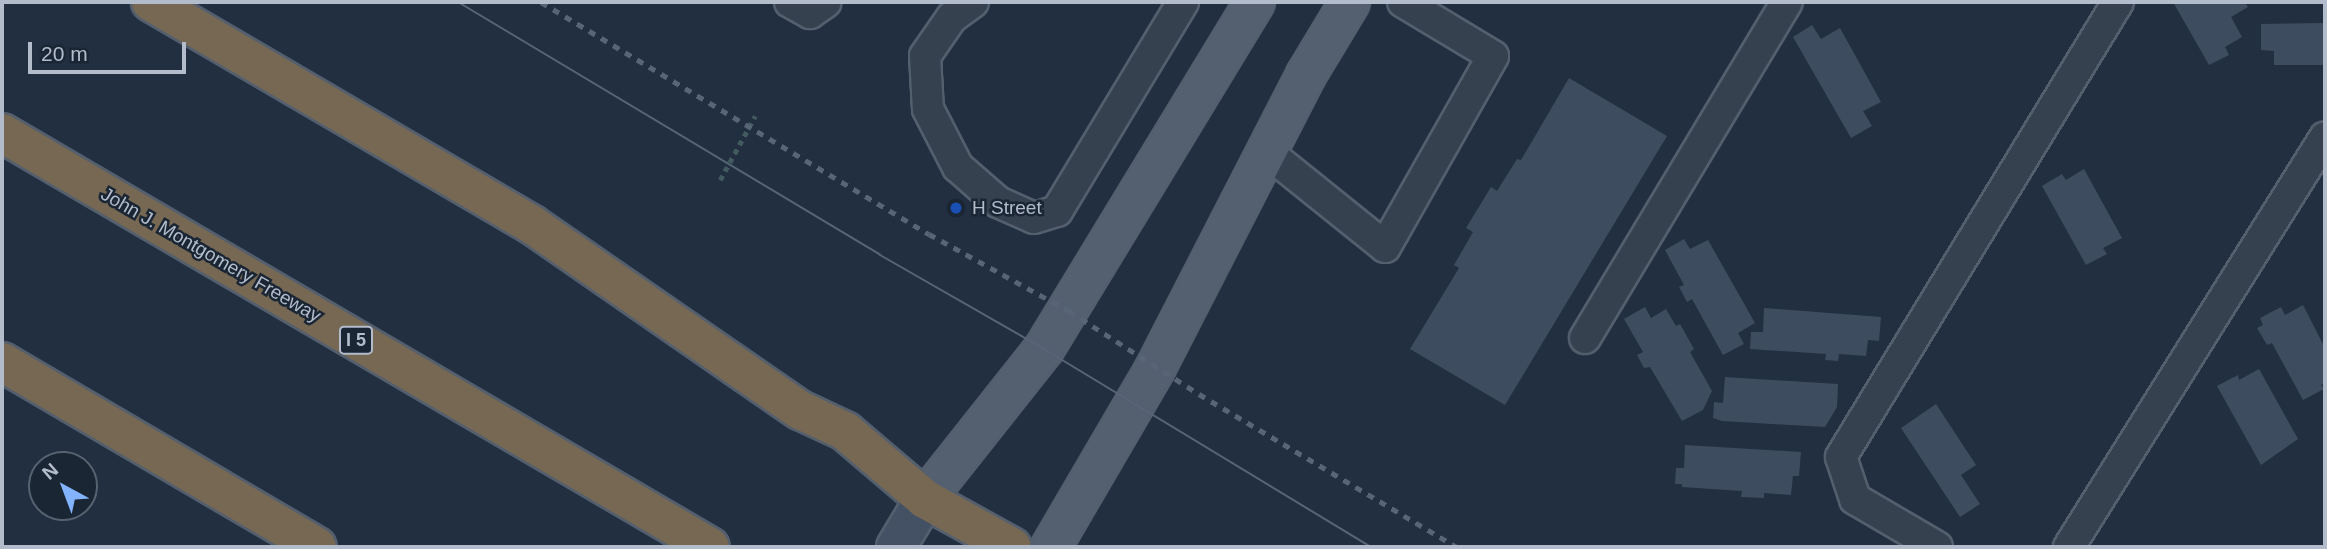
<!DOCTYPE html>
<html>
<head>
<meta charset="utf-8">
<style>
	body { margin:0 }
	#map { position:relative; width:2327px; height:549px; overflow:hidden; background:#222f40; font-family:Helvetica,sans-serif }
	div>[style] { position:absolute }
	.building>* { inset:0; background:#3e4c60 }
	.path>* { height:4.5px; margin-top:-2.25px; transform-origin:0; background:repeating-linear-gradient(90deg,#425b5e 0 5px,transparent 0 10px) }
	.roads { filter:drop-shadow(2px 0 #545f6e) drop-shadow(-2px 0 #545f6e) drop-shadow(0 2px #545f6e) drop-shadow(0 -2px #545f6e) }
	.lane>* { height:30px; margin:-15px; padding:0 15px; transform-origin:15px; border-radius:15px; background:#364150 }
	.secondary>* { height:38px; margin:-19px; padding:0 19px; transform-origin:19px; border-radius:19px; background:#445063 }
	.primary>* { height:38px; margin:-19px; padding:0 19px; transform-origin:19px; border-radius:19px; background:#546070 }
	.highway>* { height:38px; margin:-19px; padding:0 19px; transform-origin:19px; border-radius:19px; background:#766853 }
	.tram>* { height:2px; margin:-1px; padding:0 1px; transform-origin:1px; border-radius:1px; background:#586577 }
	.rail>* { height:5px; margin-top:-2.5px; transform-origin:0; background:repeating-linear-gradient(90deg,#586577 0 7px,transparent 0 14px) }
	.dots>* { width:19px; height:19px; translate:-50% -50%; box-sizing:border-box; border:4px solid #1b2635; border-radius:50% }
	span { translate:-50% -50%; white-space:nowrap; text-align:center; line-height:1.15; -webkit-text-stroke:5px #1b2635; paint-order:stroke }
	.shield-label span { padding:2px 5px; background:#1b2635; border:2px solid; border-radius:5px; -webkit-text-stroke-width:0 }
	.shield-label { font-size:18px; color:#b2bccb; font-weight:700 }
	.poi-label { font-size:19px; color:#b2bccb }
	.left { translate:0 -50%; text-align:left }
	.street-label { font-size:19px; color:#b2bccb }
	.frame { position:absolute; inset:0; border:4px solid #b2bccb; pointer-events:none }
	.north { position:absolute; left:28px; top:451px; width:70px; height:70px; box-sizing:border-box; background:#1b2635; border:2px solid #576271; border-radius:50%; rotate:319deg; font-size:19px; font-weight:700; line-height:28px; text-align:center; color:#b2bccb }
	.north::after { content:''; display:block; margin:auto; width:24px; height:32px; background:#83b3ff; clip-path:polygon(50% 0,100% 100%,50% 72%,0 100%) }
	.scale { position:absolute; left:28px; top:42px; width:158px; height:32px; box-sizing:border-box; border:4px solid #b2bccb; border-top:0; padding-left:9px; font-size:21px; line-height:24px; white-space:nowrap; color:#b2bccb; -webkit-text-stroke:5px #1b2635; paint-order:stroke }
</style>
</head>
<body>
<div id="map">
	<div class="building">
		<div style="clip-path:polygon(2173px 2px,2245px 2px,2248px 7px,2231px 17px,2242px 37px,2225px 47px,2229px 55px,2209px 65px)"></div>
		<div style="clip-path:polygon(2325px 23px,2325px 65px,2274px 65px,2274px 51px,2261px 50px,2261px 24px)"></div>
		<div style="clip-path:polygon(1812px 25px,1821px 39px,1840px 28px,1881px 102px,1863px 111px,1872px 126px,1851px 138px,1793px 37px)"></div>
		<div style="clip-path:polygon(1569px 78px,1667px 136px,1505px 405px,1410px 349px,1459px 268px,1454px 265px,1473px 232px,1466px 228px,1491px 187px,1497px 191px,1517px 159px,1521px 160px)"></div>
		<div style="clip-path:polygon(2084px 169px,2122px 238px,2103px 248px,2107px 254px,2086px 265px,2042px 186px,2062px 174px,2066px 180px)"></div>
		<div style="clip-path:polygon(1684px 239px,1690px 249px,1708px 240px,1755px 323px,1738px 333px,1744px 344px,1723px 355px,1692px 299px,1687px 302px,1679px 287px,1684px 285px,1665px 250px)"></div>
		<div style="clip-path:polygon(2303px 305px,2325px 348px,2325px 383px,2321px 385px,2324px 389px,2303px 400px,2272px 343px,2267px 345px,2257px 328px,2263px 325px,2260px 318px,2281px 307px,2285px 315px)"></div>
		<div style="clip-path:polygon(1645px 307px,1651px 318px,1666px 309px,1676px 326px,1680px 324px,1694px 349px,1690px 352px,1712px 391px,1703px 410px,1682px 421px,1650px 367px,1644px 368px,1637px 355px,1643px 352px,1624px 319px)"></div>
		<div style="clip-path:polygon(1764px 308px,1881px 317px,1879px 341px,1868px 340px,1866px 356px,1839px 354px,1838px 361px,1825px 360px,1826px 354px,1750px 349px,1751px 332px,1763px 332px)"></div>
		<div style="clip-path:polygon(2259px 369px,2298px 439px,2261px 465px,2217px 386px,2238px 375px,2239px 380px)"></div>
		<div style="clip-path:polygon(1725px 377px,1838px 384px,1837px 407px,1825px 427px,1722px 421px,1713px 418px,1714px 402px,1723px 403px)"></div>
		<div style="clip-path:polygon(1936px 404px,1976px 465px,1961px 475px,1980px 504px,1960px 517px,1901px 428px)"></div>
		<div style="clip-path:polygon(1685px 445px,1801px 452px,1799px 476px,1793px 476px,1791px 495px,1764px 493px,1764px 498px,1741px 497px,1742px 491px,1682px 487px,1682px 484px,1675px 484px,1676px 468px,1684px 468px)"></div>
	</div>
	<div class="path">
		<div style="left:720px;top:180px;width:73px;rotate:-61.3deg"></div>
	</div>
	<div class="roads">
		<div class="lane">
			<div style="left:790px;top:2px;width:23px;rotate:29deg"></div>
			<div style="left:810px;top:13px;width:19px;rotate:-35deg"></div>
			<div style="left:973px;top:2px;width:26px;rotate:144deg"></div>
			<div style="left:952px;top:17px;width:47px;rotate:124.7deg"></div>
			<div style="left:925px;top:56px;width:53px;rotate:86.8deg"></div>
			<div style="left:928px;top:109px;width:65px;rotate:62.7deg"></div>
			<div style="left:958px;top:167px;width:53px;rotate:41.2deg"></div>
			<div style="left:998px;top:202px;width:39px;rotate:24deg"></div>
			<div style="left:1034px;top:218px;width:24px;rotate:-17deg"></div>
			<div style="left:1057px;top:211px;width:244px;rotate:-58.9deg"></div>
			<div style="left:1267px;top:152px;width:151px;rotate:38.8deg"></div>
			<div style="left:1385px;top:247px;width:219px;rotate:-60.5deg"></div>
			<div style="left:1493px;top:56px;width:105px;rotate:-149deg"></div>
			<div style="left:1585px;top:338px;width:392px;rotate:-59deg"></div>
			<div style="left:1937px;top:547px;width:95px;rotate:-149.7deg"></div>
			<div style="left:1855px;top:499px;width:44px;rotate:-108.4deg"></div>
			<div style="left:1841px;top:457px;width:533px;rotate:-58.67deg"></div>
			<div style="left:2069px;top:547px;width:483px;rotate:-58deg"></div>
		</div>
		<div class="secondary">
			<div style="left:896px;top:547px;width:56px;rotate:-58.9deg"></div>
		</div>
		<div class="primary">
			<div style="left:925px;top:499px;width:191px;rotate:-51.6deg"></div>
			<div style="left:1044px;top:349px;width:406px;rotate:-58.7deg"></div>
			<div style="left:1051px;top:547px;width:208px;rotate:-59.7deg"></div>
			<div style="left:1156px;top:367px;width:328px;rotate:-62.8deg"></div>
			<div style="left:1306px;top:75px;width:85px;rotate:-58.9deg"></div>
		</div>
		<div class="highway">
			<div style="left:151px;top:2px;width:440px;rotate:30.3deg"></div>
			<div style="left:531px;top:224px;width:327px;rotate:34.7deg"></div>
			<div style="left:800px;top:410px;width:50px;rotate:25deg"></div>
			<div style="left:845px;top:431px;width:105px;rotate:40.4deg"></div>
			<div style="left:925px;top:499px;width:99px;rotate:28.9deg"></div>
			<div style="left:2px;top:133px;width:820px;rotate:30.32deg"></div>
			<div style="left:2px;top:362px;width:365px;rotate:30.4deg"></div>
		</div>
	</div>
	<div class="tram">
		<div style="left:458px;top:2px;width:492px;rotate:30.9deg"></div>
		<div style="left:880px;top:255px;width:189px;rotate:29.8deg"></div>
		<div style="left:1044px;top:349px;width:382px;rotate:31.2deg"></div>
	</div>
	<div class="rail">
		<div style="left:541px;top:2px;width:452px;rotate:30.9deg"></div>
		<div style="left:929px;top:234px;width:160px;rotate:28.8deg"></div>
		<div style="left:1069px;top:311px;width:154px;rotate:32.6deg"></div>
		<div style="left:1199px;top:394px;width:300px;rotate:30.7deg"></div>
	</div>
	<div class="dots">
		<div style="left:956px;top:208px;background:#1a4fb4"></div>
	</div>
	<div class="shield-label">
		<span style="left:356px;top:340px">I 5</span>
	</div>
	<div class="poi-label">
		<span class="left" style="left:972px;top:208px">H Street</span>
	</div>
	<div class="street-label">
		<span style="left:211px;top:255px;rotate:30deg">John J. Montgomery Freeway</span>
	</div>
	<div class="frame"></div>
	<div class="north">N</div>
	<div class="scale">20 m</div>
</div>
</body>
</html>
